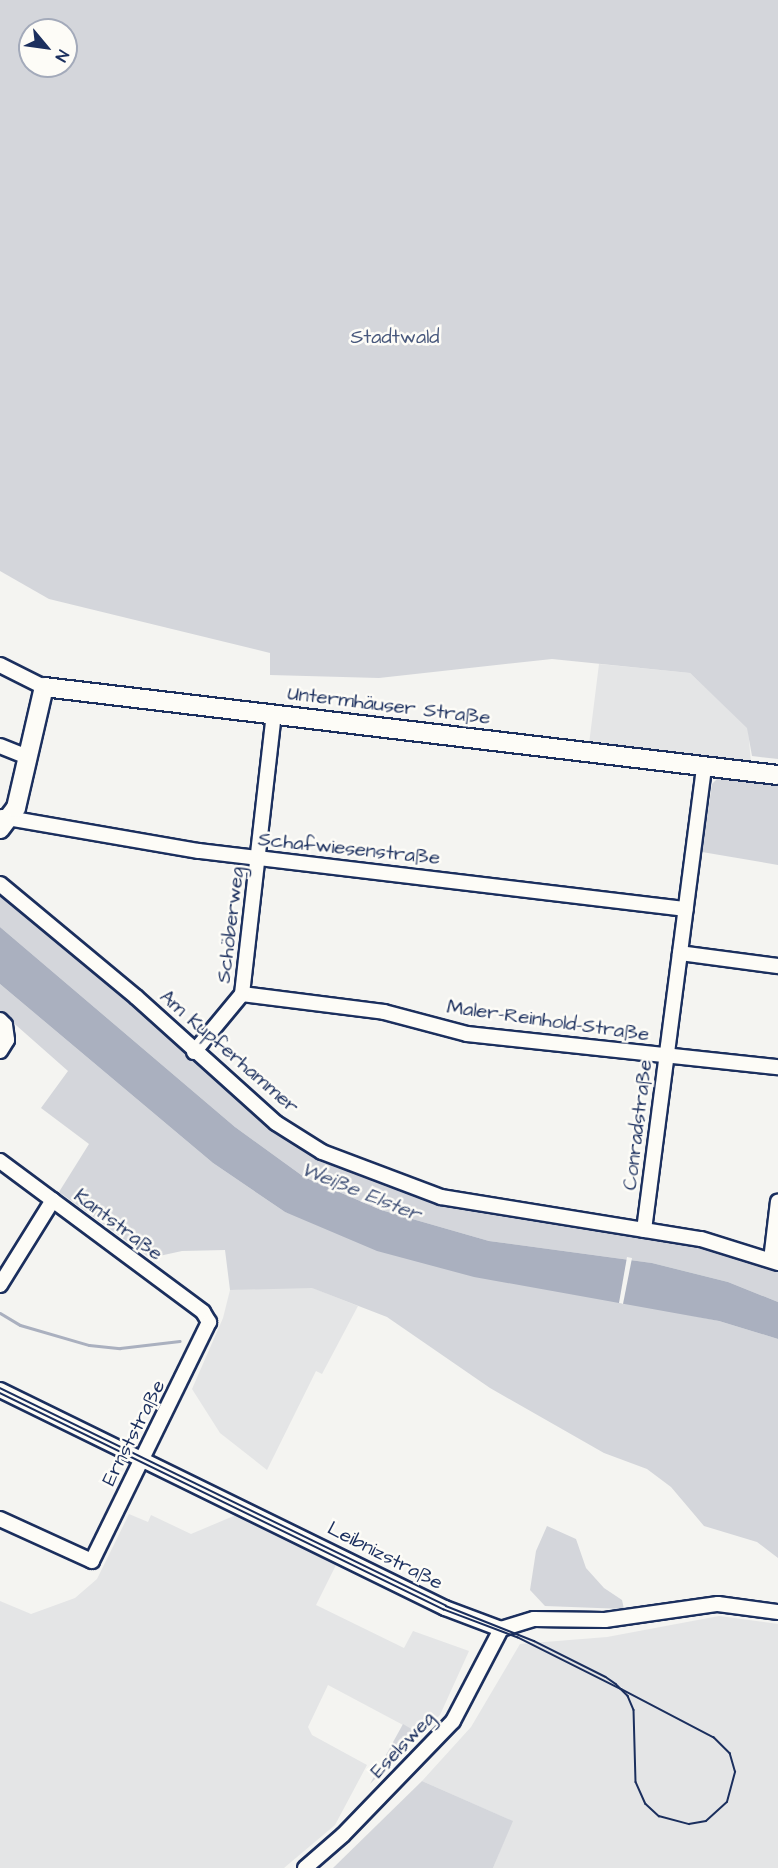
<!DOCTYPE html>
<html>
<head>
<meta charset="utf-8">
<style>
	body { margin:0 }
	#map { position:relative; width:778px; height:1868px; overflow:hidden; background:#f4f4f1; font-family:"Architects Daughter",sans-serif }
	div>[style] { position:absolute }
	.built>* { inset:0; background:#e4e5e6 }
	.green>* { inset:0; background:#d4d6db }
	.water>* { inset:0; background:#aab0bf }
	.pier>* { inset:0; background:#f4f4f1 }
	.stream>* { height:3px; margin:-1.5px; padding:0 1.5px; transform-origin:1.5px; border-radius:1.5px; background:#aab0bf }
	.roads { filter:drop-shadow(2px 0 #1b2f5e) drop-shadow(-2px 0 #1b2f5e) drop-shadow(0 2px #1b2f5e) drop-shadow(0 -2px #1b2f5e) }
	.minor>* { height:14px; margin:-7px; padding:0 7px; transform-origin:7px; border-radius:7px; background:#fdfcf7 }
	.major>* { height:18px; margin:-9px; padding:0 9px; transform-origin:9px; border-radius:9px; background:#fdfcf7 }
	.tram>* { height:1.5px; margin:-0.75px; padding:0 0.75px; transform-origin:0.75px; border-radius:0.75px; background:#1b2f5e }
	span { translate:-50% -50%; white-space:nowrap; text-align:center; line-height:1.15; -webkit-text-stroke:5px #fdfcf7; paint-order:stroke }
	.park-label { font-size:20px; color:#49597d }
	.street-label { font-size:20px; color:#1b2f5e }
	.water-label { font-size:21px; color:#46567b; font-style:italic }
	.north { position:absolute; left:18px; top:18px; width:60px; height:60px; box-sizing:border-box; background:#fdfcf7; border:2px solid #a3aaba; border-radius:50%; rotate:119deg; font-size:16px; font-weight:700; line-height:24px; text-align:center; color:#1b2f5e }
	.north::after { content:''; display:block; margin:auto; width:21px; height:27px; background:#1b2f5e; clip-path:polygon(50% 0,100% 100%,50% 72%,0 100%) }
</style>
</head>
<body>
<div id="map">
	<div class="built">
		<div style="clip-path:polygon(599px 664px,690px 673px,748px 728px,751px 763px,589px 744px)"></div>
		<div style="clip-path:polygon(275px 1286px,313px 1288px,358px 1306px,322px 1374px,316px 1371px,267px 1470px,220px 1433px,192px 1389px,223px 1318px,230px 1290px)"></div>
		<div style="clip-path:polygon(129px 1514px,148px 1522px,151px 1515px,191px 1534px,236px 1515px,337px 1563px,316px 1605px,404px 1648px,413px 1631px,469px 1651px,440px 1715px,420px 1734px,328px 1685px,308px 1727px,312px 1735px,367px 1765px,335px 1825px,284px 1868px,0 1868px,0 1601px,31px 1614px,75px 1598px,97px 1579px)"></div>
		<div style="clip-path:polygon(719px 1616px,778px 1624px,778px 1868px,493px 1868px,512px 1821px,422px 1781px,471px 1727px,520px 1644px,607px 1637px)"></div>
	</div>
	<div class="green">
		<div style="clip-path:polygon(evenodd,0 0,778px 0,778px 759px,752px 756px,747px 728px,690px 673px,552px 659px,379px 678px,270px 675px,270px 653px,49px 599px,0 571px,0 0,30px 30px,66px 30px,66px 66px,30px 66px,30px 30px)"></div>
		<div style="clip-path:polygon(720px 776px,778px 782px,778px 865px,702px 852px,712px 784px)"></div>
		<div style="clip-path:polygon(0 891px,132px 999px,259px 1114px,393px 1185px,718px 1249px,778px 1268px,778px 1302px,728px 1282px,652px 1263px,489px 1241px,381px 1210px,304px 1177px,235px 1127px,0 927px)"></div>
		<div style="clip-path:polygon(0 984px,213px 1163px,285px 1212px,611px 1299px,719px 1321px,778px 1339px,778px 1558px,757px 1542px,704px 1526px,671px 1487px,647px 1469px,604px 1453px,490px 1388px,387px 1317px,312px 1288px,230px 1290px,225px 1250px,182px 1251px,150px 1258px,59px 1192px,89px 1144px,41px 1108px,68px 1071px,0 1011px)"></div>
		<div style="clip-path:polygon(547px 1526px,576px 1539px,586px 1568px,604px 1588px,622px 1600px,624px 1609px,545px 1606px,530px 1590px,536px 1551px)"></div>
		<div style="clip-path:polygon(403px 1724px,420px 1734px,370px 1784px)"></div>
		<div style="clip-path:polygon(422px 1781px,513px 1821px,493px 1868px,333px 1868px)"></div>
	</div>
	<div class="water">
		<div style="clip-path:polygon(0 927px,235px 1127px,304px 1177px,381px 1210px,489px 1241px,652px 1263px,728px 1282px,778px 1302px,778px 1339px,719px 1321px,474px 1277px,377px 1251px,285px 1212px,213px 1163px,0 984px)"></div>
	</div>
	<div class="pier">
		<div style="clip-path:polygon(627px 1257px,632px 1258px,623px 1304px,619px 1303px)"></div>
	</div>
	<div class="stream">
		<div style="left:0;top:1313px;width:23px;rotate:31deg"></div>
		<div style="left:20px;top:1325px;width:72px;rotate:16.2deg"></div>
		<div style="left:89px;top:1345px;width:31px;rotate:6deg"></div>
		<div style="left:120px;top:1348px;width:60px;rotate:-6.7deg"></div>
	</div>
	<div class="roads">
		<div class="minor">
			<div style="left:0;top:665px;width:49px;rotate:26.6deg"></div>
			<div style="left:0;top:746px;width:29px;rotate:22deg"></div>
			<div style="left:2px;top:817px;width:200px;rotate:9.8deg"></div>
			<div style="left:199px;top:851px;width:490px;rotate:6.8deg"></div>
			<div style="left:0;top:884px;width:177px;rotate:39.7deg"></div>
			<div style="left:136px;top:997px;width:188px;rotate:42deg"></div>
			<div style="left:276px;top:1123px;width:54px;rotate:32.2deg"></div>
			<div style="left:322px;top:1152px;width:127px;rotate:20.7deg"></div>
			<div style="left:441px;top:1197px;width:263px;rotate:9.2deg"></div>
			<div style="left:701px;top:1239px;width:81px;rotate:17.3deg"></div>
			<div style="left:680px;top:953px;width:99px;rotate:7.6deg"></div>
			<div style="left:242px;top:994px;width:143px;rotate:7.2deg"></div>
			<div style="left:384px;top:1012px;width:86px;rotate:14.8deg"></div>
			<div style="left:467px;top:1034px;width:313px;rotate:6.1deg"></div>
			<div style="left:0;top:1020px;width:7px;rotate:45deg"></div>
			<div style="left:5px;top:1025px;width:15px;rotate:82deg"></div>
			<div style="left:7px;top:1040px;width:13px;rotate:122deg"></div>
			<div style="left:194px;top:1052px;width:75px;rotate:-50.4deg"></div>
			<div style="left:242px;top:994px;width:281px;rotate:-83.5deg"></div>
			<div style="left:0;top:1161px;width:253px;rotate:36.6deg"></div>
			<div style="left:203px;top:1312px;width:12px;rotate:59deg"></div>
			<div style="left:209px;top:1322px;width:266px;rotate:116.1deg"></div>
			<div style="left:92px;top:1561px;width:101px;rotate:-155.5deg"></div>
			<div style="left:644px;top:1230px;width:469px;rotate:-82.6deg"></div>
			<div style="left:771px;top:1260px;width:59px;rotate:-83.2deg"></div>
			<div style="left:0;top:1285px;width:100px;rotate:-58.1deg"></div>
			<div style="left:0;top:1390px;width:496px;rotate:26.1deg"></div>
			<div style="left:445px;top:1608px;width:60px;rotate:20.6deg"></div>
			<div style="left:501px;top:1629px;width:34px;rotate:-17deg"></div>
			<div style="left:534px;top:1619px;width:71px;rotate:0.8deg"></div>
			<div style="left:605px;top:1620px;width:114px;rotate:-8.1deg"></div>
			<div style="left:718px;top:1604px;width:61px;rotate:7.6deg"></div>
			<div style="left:305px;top:1868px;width:50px;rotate:-41deg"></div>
			<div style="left:343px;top:1835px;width:158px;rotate:-46deg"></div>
			<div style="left:453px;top:1721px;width:104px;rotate:-62.4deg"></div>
		</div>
		<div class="major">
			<div style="left:0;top:829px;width:26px;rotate:-53deg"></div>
			<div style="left:16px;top:808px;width:124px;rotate:-77deg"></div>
			<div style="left:44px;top:687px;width:739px;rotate:6.84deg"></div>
		</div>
	</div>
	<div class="tram">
		<div style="left:0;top:1388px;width:496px;rotate:26deg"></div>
		<div style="left:446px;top:1606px;width:95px;rotate:21.7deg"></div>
		<div style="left:534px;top:1641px;width:80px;rotate:26.6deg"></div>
		<div style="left:606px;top:1677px;width:12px;rotate:35deg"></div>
		<div style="left:616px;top:1684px;width:17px;rotate:45deg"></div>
		<div style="left:628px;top:1696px;width:15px;rotate:67deg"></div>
		<div style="left:634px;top:1710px;width:72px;rotate:88.4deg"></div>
		<div style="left:636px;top:1782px;width:24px;rotate:66deg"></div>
		<div style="left:646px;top:1804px;width:18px;rotate:43deg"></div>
		<div style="left:659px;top:1816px;width:31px;rotate:15deg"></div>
		<div style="left:689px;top:1824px;width:17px;rotate:-10deg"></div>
		<div style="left:706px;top:1821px;width:28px;rotate:-42deg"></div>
		<div style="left:727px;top:1802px;width:31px;rotate:-75deg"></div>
		<div style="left:735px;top:1772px;width:19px;rotate:-106deg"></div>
		<div style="left:730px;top:1754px;width:23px;rotate:-135deg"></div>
		<div style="left:714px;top:1738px;width:104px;rotate:-152.4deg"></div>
		<div style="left:622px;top:1690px;width:116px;rotate:-153.4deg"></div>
		<div style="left:518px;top:1638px;width:79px;rotate:-159.3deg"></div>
		<div style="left:444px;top:1610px;width:494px;rotate:-154deg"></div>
	</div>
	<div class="park-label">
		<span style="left:395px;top:337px">Stadtwald</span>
	</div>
	<div class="street-label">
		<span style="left:389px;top:706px;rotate:7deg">Untermhäuser Straße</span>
		<span style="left:349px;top:849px;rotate:6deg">Schafwiesenstraße</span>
		<span style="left:231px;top:925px;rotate:-83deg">Schöberweg</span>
		<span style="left:548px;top:1021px;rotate:8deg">Maler-Reinhold-Straße</span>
		<span style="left:229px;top:1052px;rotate:41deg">Am Kupferhammer</span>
		<span style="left:638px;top:1125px;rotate:-83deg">Conradstraße</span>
		<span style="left:118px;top:1225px;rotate:37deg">Kantstraße</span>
		<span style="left:134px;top:1433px;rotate:-63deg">Ernststraße</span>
		<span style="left:385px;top:1556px;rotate:27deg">Leibnizstraße</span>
		<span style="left:403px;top:1745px;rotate:-46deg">Eselsweg</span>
	</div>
	<div class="water-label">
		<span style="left:361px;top:1192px;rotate:22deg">Weiße Elster</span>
	</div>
	<div class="north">N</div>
</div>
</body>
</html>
